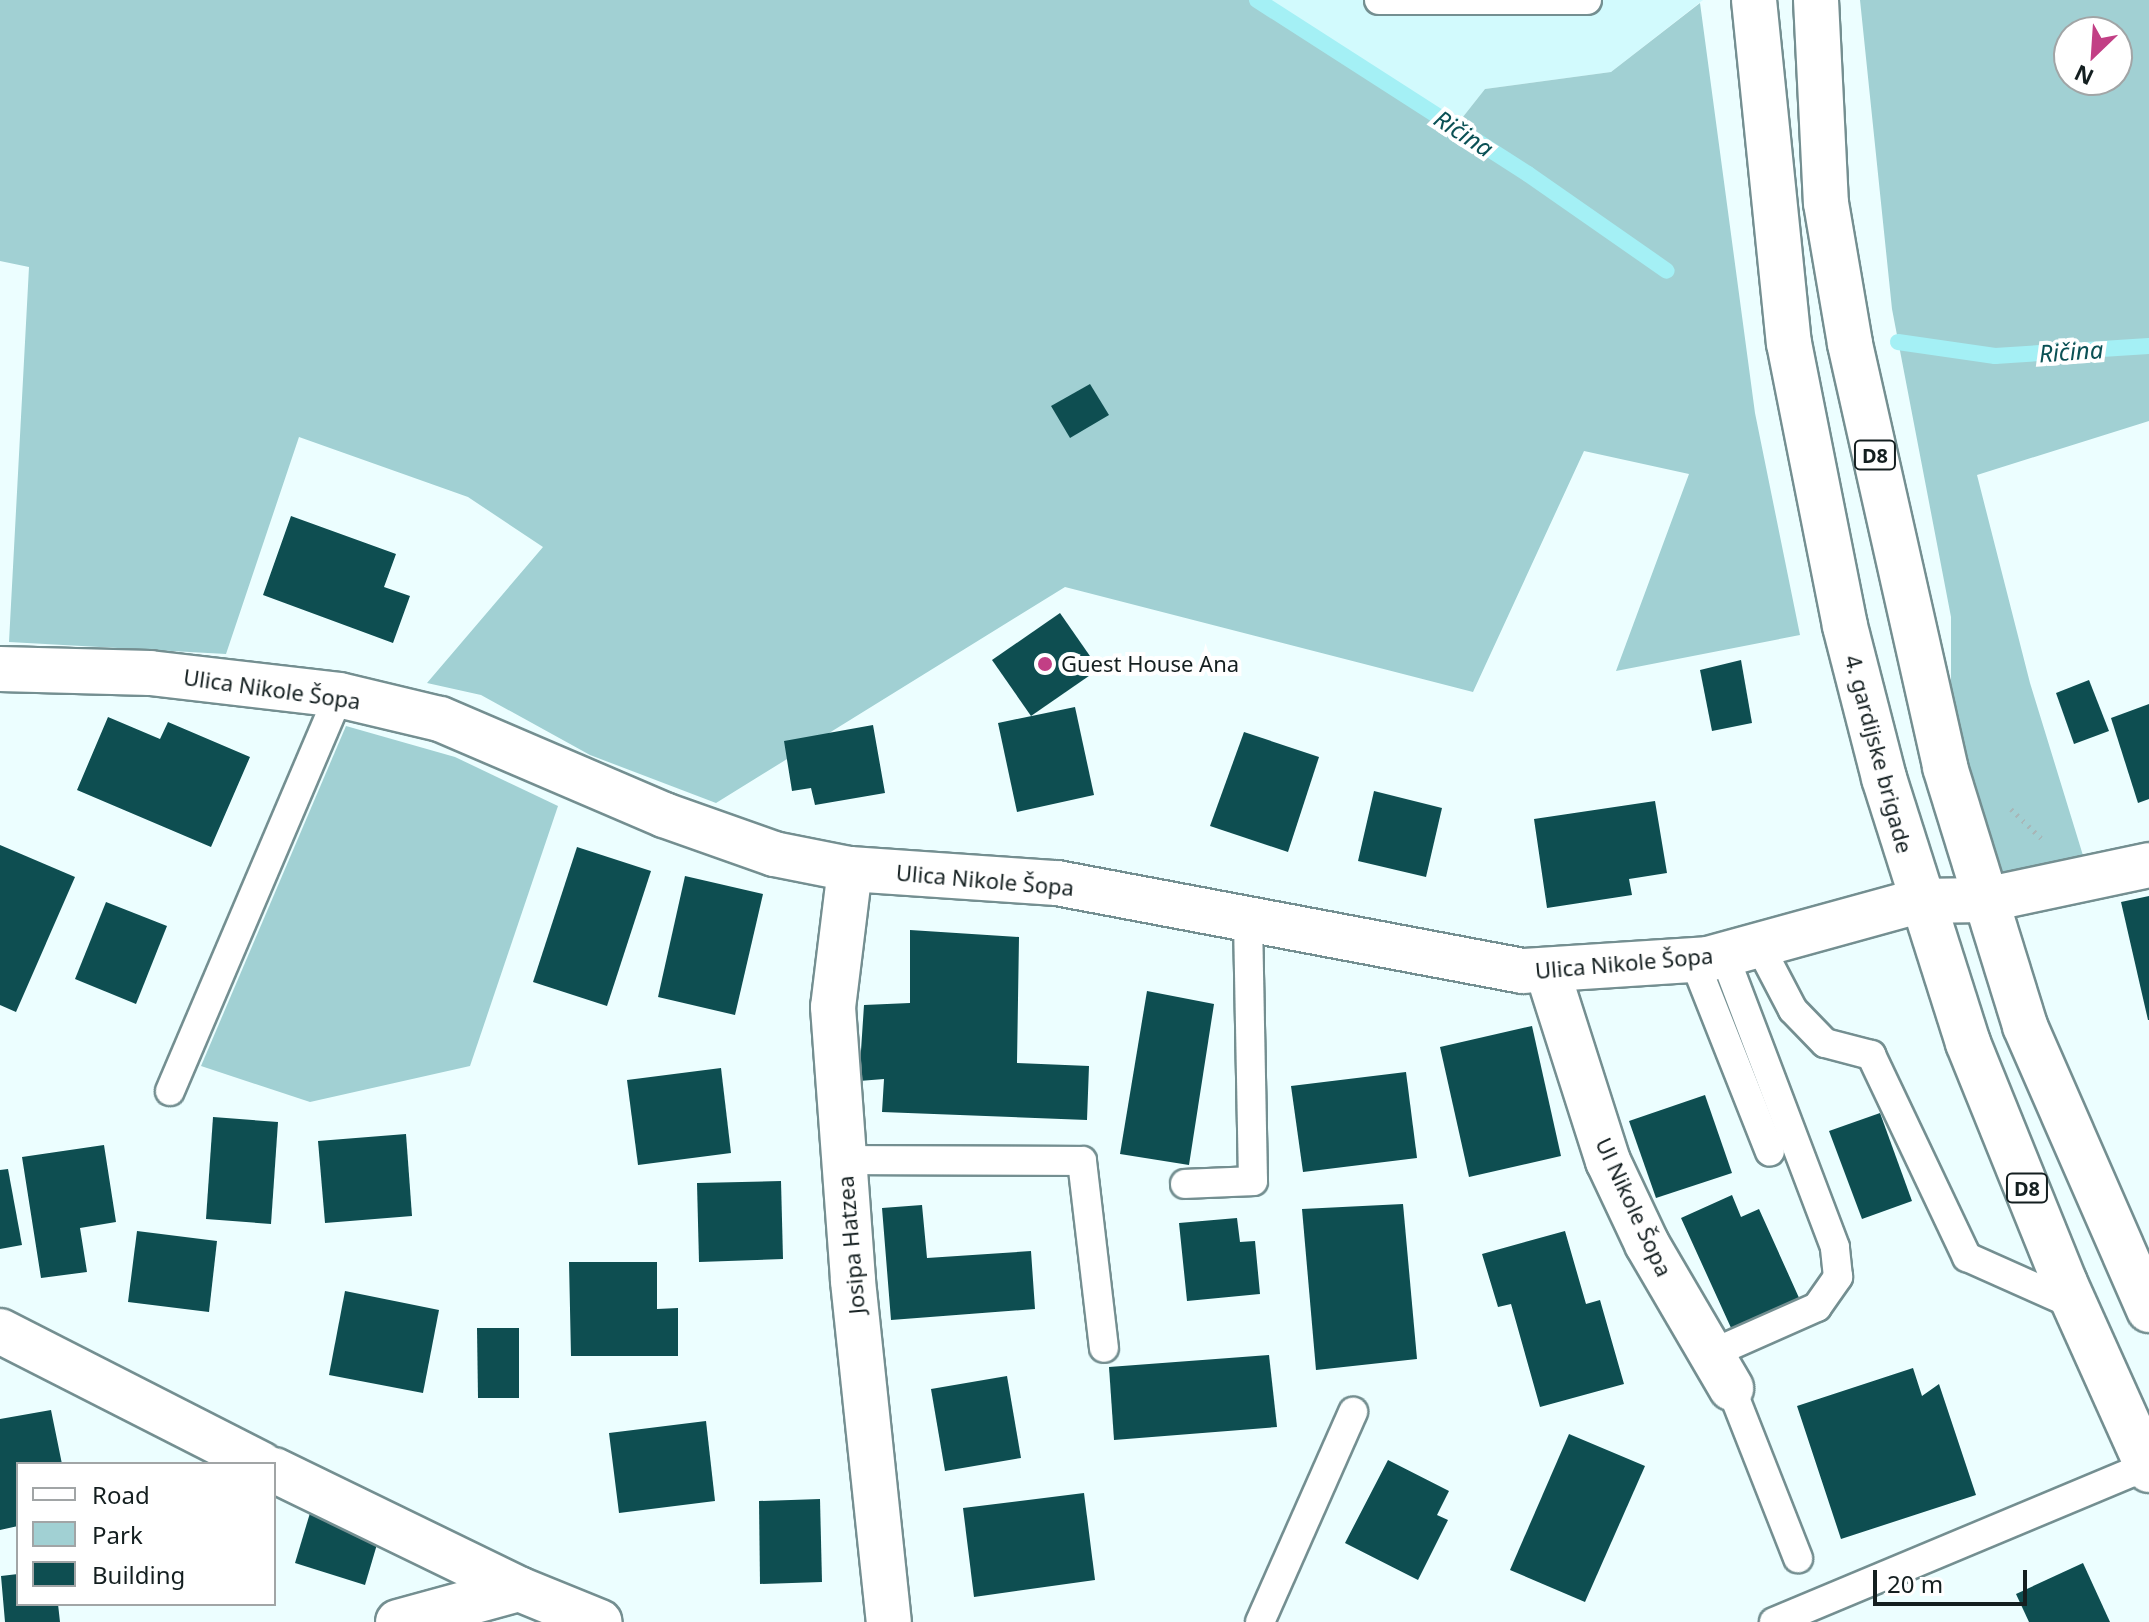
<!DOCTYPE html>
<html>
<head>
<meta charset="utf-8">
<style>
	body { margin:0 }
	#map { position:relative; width:2149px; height:1622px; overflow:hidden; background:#ecfeff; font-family:"Noto Sans",sans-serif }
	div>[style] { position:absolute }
	.built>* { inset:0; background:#d2fafd }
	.green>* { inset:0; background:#a1d0d3 }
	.stream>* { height:16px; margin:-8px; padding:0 8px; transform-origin:8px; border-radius:8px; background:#a4f0f5 }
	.building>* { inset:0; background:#0e4e51 }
	.path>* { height:5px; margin-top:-2.5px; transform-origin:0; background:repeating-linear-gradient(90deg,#a7b7b8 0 2px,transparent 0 8px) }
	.roads { filter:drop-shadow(2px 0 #748f91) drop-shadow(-2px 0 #748f91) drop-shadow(0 2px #748f91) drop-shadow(0 -2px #748f91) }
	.service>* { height:28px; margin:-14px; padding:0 14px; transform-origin:14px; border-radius:14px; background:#fff }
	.minor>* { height:44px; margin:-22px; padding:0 22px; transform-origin:22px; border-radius:22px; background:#fff }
	.primary>* { height:44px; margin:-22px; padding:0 22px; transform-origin:22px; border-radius:22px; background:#fff }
	.dots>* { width:22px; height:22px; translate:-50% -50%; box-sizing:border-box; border:4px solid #fff; border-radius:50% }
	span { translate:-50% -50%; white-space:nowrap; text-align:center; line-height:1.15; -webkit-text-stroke:8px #fff; paint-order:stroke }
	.shield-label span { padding:2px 6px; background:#fff; border:2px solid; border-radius:6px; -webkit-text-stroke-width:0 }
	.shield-label { font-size:20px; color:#141f20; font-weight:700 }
	.poi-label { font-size:22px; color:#141f20 }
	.left { translate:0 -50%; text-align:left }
	.street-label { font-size:22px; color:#141f20 }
	.water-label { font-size:24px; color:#0b5155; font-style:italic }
	.legend { position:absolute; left:16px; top:1462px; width:260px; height:144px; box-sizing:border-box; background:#fff; border:2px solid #a1a5a6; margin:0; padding:10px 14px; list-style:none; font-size:24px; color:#141f20 }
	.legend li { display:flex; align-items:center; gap:16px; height:40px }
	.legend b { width:40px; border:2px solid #a1a5a6 }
	.north { position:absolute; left:2053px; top:16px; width:80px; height:80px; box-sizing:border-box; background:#fff; border:2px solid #a1a5a6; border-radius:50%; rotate:205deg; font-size:22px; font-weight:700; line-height:32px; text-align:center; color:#141f20 }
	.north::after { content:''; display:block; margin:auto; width:28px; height:36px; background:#c23f85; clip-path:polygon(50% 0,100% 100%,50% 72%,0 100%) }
	.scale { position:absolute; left:1873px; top:1570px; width:154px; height:36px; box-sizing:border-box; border:4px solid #141f20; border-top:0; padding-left:10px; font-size:24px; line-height:28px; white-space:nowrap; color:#141f20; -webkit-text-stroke:6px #fff; paint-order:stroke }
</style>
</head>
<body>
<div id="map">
	<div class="built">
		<div style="clip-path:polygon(1257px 0,1703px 0,1611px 72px,1485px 89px,1455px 127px)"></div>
	</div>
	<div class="green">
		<div style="clip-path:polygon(0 0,1257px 0,1455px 127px,1485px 89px,1611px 72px,1700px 3px,1755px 413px,1800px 635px,1616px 671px,1689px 474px,1584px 451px,1473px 692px,1065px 587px,716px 803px,590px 755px,481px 695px,427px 683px,543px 547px,468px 497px,299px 437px,226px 654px,9px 642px,29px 267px,0 261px)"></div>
		<div style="clip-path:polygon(evenodd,1860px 0,2149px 0,2149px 421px,1977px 475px,2030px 683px,2089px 875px,1985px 900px,1951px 719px,1951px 617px,1892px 309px,1860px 0,2069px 32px,2117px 32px,2117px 80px,2069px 80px,2069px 32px)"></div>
		<div style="clip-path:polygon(346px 726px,455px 757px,558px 806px,470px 1066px,310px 1102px,201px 1066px)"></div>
	</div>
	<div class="stream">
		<div style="left:1257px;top:0;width:322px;rotate:32.7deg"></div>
		<div style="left:1528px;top:174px;width:169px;rotate:34.9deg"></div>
		<div style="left:1898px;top:342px;width:98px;rotate:8.2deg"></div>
		<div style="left:1995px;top:356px;width:154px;rotate:-3.7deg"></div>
	</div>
	<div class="building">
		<div style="clip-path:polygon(1090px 384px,1109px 415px,1070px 438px,1051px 406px)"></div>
		<div style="clip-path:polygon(291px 516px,396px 554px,384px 587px,410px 596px,393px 643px,263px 595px)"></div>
		<div style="clip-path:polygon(1060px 613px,1099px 669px,1031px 716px,992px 660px)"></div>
		<div style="clip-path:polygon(1741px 660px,1752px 723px,1712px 731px,1700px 670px)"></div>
		<div style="clip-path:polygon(2089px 680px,2109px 731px,2074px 744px,2056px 693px)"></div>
		<div style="clip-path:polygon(2149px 704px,2149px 799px,2138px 803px,2111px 718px)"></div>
		<div style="clip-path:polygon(1075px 707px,1094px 795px,1017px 812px,998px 723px)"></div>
		<div style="clip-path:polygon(108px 717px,160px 739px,168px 722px,250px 757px,211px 847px,77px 790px)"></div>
		<div style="clip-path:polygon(873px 725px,885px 793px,815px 805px,811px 788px,792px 791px,784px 741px)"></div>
		<div style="clip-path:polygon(1244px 732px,1319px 757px,1288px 852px,1210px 826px)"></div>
		<div style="clip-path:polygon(1374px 791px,1442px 808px,1426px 877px,1358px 861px)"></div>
		<div style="clip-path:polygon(1655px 801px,1667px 873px,1629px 879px,1632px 895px,1547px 908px,1534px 819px)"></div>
		<div style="clip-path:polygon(0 845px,75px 877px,16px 1012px,0 1005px)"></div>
		<div style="clip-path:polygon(577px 847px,651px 871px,607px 1006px,533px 982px)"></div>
		<div style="clip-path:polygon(685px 876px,763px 894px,735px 1015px,658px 997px)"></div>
		<div style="clip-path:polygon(2149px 896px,2149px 1020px,2148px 1020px,2121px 902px)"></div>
		<div style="clip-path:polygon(106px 902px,167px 926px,136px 1004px,75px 979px)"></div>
		<div style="clip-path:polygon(910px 930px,1019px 937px,1017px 1063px,1089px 1066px,1087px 1120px,882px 1112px,884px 1079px,859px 1081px,864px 1005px,910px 1003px)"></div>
		<div style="clip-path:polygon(1147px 991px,1214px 1004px,1189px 1165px,1120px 1154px)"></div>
		<div style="clip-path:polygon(1532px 1026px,1561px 1156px,1469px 1177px,1440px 1047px)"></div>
		<div style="clip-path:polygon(721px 1068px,731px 1153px,638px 1165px,627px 1080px)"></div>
		<div style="clip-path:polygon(1406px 1072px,1417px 1158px,1303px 1172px,1291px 1086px)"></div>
		<div style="clip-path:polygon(1705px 1095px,1732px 1173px,1656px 1198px,1629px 1121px)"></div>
		<div style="clip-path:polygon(1880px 1113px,1912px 1201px,1862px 1219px,1829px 1131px)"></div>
		<div style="clip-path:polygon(213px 1117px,278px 1122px,271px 1224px,206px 1219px)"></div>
		<div style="clip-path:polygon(406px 1134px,412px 1216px,325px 1223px,318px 1141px)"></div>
		<div style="clip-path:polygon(104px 1145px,116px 1222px,80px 1228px,87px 1272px,41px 1278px,22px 1157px)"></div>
		<div style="clip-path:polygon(8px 1169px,22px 1245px,0 1249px,0 1170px)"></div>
		<div style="clip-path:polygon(781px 1181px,783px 1259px,699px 1262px,697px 1183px)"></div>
		<div style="clip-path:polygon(1732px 1195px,1741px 1217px,1759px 1209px,1800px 1300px,1732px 1330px,1681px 1218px)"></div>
		<div style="clip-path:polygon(1403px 1204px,1417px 1359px,1316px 1370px,1302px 1209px)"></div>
		<div style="clip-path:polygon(922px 1205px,927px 1258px,1031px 1251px,1035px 1309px,891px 1320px,882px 1208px)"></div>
		<div style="clip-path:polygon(1237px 1218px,1240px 1242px,1255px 1241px,1260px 1294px,1187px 1301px,1179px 1223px)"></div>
		<div style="clip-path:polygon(137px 1231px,217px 1241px,209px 1312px,128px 1302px)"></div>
		<div style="clip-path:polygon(1565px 1231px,1586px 1304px,1600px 1300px,1624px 1384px,1540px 1407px,1511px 1304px,1498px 1307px,1482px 1254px)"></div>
		<div style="clip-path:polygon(569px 1262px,657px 1262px,657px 1309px,678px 1308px,678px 1356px,571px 1356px)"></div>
		<div style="clip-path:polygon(345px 1291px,439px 1310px,423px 1393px,329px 1375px)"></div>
		<div style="clip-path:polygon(477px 1328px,519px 1328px,519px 1398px,478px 1398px)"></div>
		<div style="clip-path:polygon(1269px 1355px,1277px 1427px,1114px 1440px,1109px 1367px)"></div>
		<div style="clip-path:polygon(1913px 1368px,1922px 1396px,1939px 1384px,1976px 1495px,1841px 1539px,1797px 1406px)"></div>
		<div style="clip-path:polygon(1007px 1376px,1021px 1458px,945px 1471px,931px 1389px)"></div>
		<div style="clip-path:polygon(51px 1410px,62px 1464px,18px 1464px,18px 1526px,0 1530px,0 1419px)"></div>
		<div style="clip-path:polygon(706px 1421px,715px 1501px,619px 1513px,609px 1433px)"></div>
		<div style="clip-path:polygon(1569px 1434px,1645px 1466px,1585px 1602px,1510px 1570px)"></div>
		<div style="clip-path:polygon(1388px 1460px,1449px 1491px,1437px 1515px,1448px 1520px,1418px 1580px,1345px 1543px)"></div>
		<div style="clip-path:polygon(1084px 1493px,1095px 1580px,974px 1597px,963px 1508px)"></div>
		<div style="clip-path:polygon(820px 1499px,822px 1582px,760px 1584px,759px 1501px)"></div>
		<div style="clip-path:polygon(313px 1503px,383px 1524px,365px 1585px,295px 1563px)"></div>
		<div style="clip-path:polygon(2083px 1563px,2110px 1622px,2029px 1622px,2016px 1594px)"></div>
		<div style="clip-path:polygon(18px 1574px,18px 1604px,58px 1604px,60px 1622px,5px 1622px,1px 1576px)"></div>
	</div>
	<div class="path">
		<div style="left:2011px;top:809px;width:42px;rotate:44deg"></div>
	</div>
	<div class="roads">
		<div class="service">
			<div style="left:1379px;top:0;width:208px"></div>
			<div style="left:1759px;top:945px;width:73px;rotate:62.4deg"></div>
			<div style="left:1793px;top:1010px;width:46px;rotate:45.9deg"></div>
			<div style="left:1825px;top:1043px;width:48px;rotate:14.6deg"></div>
			<div style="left:1871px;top:1055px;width:224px;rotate:64.6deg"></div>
			<div style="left:1967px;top:1257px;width:118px;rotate:24deg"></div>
			<div style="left:1694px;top:960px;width:206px;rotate:68.4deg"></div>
			<div style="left:170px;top:1091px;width:431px;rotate:-66.9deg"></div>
			<div style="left:845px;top:1160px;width:237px;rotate:0.2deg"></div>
			<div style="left:1082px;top:1161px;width:188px;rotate:83.3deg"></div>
			<div style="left:1185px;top:1184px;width:68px;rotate:-2.5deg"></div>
			<div style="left:1253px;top:1181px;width:262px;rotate:-91.1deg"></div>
			<div style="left:1711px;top:1354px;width:116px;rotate:-23.9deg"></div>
			<div style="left:1817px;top:1307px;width:37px;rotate:-55deg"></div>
			<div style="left:1838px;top:1277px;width:30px;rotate:-96deg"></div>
			<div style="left:1835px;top:1247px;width:312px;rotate:-110.8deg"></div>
			<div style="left:1731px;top:1388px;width:183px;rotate:68.5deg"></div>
			<div style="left:1260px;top:1622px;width:230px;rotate:-66.1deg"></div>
			<div style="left:1774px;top:1622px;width:404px;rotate:-22.7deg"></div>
		</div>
		<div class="minor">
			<div style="left:0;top:669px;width:150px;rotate:1.5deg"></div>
			<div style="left:150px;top:673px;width:190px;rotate:6.6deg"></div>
			<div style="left:339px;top:695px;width:104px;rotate:13.4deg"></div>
			<div style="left:440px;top:719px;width:244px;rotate:23.2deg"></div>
			<div style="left:664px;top:815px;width:117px;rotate:19.5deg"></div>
			<div style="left:774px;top:854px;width:77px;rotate:11.2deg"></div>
			<div style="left:850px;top:869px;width:207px;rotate:3.9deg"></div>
			<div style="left:1057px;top:883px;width:474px;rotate:10.7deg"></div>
			<div style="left:1523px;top:971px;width:185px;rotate:-3.7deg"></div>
			<div style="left:1708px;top:959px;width:219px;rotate:-15.4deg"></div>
			<div style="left:1919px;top:901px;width:66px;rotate:-0.9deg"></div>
			<div style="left:1985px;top:900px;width:168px;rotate:-12deg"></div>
			<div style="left:850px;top:869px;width:139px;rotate:97deg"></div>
			<div style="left:833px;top:1007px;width:275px;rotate:85.8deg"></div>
			<div style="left:853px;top:1281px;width:343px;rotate:84deg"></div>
			<div style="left:1547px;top:970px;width:201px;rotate:72.3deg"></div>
			<div style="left:1608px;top:1161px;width:92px;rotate:64.8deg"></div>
			<div style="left:1647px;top:1244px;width:167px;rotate:59.7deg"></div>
			<div style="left:0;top:1331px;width:293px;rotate:27deg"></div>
			<div style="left:274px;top:1470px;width:272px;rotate:25.9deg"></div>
			<div style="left:519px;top:1589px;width:87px;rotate:22.2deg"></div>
			<div style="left:398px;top:1622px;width:125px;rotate:-15.3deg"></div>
		</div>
		<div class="primary">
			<div style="left:1754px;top:0;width:345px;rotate:84.2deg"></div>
			<div style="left:1789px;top:343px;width:288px;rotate:78.8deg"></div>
			<div style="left:1845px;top:626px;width:157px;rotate:75.6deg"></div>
			<div style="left:1884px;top:778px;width:278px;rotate:72.4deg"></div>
			<div style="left:1968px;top:1043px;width:259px;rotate:68deg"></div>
			<div style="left:2065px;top:1283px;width:205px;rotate:65.8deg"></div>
			<div style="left:1816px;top:0;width:203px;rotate:87.2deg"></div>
			<div style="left:1826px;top:203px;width:143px;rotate:80.3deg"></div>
			<div style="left:1850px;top:344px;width:434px;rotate:77.3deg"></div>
			<div style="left:1945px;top:767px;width:271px;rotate:72.8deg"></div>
			<div style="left:2025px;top:1026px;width:310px;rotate:66.4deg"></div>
		</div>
	</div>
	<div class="dots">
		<div style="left:1045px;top:664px;background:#c23f85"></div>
	</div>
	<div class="shield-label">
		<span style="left:1875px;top:455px">D8</span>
		<span style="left:2027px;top:1188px">D8</span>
	</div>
	<div class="poi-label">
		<span class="left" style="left:1061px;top:664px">Guest House Ana</span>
	</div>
	<div class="street-label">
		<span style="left:272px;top:689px;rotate:8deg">Ulica Nikole Šopa</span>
		<span style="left:1879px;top:754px;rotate:75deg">4. gardijske brigade</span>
		<span style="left:985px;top:880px;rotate:5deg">Ulica Nikole Šopa</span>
		<span style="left:1624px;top:963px;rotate:-5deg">Ulica Nikole Šopa</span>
		<span style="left:1634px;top:1207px;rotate:65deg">Ul Nikole Šopa</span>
		<span style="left:851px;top:1245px;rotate:-95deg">Josipa Hatzea</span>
	</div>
	<div class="water-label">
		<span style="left:1464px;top:133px;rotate:33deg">Ričina</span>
		<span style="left:2071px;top:351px;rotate:-4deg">Ričina</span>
	</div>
	<ul class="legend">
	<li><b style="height:10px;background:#fff"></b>Road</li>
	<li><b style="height:22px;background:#a1d0d3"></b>Park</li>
	<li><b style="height:22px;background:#0e4e51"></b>Building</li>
	</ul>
	<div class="north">N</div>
	<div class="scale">20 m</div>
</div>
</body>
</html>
